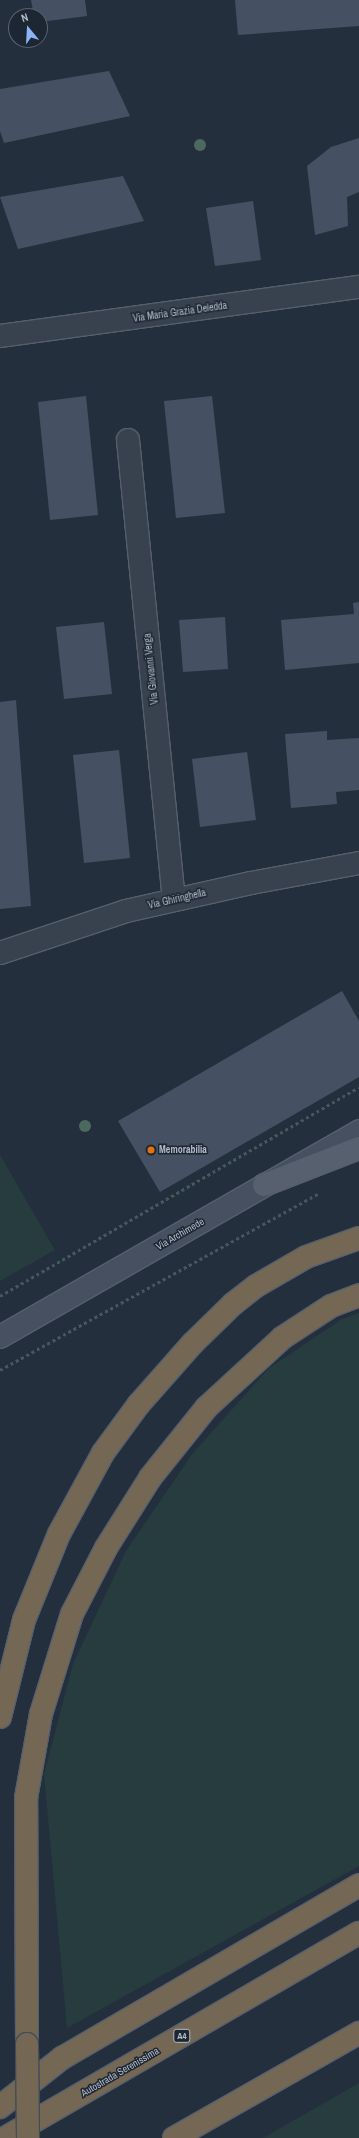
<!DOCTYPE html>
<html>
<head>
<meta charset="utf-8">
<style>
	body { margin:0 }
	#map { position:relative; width:359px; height:2138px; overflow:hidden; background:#242f3e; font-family:"Archivo Narrow",sans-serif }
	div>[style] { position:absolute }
	.green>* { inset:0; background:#263c3f }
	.building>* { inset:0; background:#455162 }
	.path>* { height:2.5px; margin-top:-1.25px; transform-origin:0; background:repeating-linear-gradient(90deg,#44595c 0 3px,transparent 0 6px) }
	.roads { filter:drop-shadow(1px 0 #565f6c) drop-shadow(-1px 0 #565f6c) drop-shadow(0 1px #565f6c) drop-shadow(0 -1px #565f6c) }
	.street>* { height:22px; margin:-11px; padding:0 11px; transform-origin:11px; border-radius:11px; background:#38414e }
	.secondary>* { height:22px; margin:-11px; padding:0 11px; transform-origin:11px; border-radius:11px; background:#465061 }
	.primary>* { height:22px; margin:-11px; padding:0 11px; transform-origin:11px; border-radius:11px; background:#56606e }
	.highway>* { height:22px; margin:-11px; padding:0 11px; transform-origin:11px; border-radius:11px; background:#746855 }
	.bridges { filter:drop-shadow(1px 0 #434c59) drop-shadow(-1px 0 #434c59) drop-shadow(0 1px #434c59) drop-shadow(0 -1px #434c59) }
	.highway-bridge>* { height:22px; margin:-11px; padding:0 11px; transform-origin:11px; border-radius:11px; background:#746855 }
	.trees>* { width:12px; height:12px; margin:-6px; border-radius:50%; background:#4b6a5d }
	.dots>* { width:11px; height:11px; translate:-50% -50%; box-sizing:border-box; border:2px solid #1d2633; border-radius:50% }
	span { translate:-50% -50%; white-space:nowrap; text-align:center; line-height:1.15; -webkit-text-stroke:3px #1d2633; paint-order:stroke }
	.shield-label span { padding:1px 3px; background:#1d2633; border:1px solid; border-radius:3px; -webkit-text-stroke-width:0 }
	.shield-label { font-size:9px; color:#b4bcc9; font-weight:700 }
	.street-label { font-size:10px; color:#b4bcc9 }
	.poi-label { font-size:10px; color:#b4bcc9; font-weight:700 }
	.left { translate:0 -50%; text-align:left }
	.north { position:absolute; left:8px; top:8px; width:40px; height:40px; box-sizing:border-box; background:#1d2633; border:1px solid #59626f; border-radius:50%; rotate:342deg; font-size:11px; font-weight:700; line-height:16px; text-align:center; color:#b4bcc9 }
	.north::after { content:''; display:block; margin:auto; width:14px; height:18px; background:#8ab4f8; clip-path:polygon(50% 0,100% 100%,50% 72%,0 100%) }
</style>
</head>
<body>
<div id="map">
	<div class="green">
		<div style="clip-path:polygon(0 1155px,55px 1250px,0 1281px)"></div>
		<div style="clip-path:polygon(359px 1313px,359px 1866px,67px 2028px,44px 1774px,73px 1664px,126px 1551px,193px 1453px,268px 1369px,342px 1319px)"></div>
		<div style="clip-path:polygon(359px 2083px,359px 2138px,263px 2138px)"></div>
	</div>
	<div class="building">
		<div style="clip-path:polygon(31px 0,85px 0,87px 16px,40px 22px,40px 16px,34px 16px)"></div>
		<div style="clip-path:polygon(235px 0,359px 0,359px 26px,238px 35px)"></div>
		<div style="clip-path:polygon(109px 71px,130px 116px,4px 143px,0 131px,0 89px)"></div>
		<div style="clip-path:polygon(359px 138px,359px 192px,347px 197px,348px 226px,315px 235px,307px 166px,331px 147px)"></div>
		<div style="clip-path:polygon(123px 176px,144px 221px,18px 249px,0 197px)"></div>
		<div style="clip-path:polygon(253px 201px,261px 260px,215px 266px,206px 208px)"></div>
		<div style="clip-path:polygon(86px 396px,98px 515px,50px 520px,38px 402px)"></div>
		<div style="clip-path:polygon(212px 396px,225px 513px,176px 518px,164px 401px)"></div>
		<div style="clip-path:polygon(359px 602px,359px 663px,285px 670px,281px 620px,354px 614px,353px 603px)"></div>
		<div style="clip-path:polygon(225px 617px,228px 669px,183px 672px,179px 620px)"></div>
		<div style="clip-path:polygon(104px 622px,112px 694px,64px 699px,56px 627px)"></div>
		<div style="clip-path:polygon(16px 700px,31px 906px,0 909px,0 702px)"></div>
		<div style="clip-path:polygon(327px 731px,327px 740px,359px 738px,359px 790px,336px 792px,337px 804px,291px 808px,285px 734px)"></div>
		<div style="clip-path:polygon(119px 750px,130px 858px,84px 863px,73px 755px)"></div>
		<div style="clip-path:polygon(247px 752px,256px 820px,200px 827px,192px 759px)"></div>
		<div style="clip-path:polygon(342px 991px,359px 1021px,359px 1077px,160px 1192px,118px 1121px)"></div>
	</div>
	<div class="path">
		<div style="left:0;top:1296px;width:415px;rotate:-30.2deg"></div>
		<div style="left:0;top:1370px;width:363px;rotate:-29deg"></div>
	</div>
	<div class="roads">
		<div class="street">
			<div style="left:0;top:336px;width:362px;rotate:-7.8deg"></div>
			<div style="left:128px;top:440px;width:461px;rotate:84.3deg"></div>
			<div style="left:0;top:953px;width:133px;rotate:-18.4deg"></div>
			<div style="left:126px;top:911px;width:128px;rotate:-12.6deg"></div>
			<div style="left:251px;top:883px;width:110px;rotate:-10.5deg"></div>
		</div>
		<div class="secondary">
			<div style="left:0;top:1337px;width:414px;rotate:-29.8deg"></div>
		</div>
		<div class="primary">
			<div style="left:264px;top:1185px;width:102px;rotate:-21.3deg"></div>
		</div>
		<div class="highway">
			<div style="left:0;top:1717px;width:100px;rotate:-76.1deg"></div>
			<div style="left:24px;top:1620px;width:93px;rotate:-67.9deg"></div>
			<div style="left:59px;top:1534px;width:92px;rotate:-61.5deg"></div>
			<div style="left:103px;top:1453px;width:61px;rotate:-53.7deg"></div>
			<div style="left:139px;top:1404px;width:81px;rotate:-48.5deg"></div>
			<div style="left:193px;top:1343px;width:56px;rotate:-44.3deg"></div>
			<div style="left:233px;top:1304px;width:29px;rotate:-38deg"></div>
			<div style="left:256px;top:1286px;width:58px;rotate:-30.1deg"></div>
			<div style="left:306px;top:1257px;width:56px;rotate:-19.7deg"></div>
			<div style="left:27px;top:2044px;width:246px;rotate:-90.2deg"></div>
			<div style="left:26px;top:1798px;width:85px;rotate:-79.9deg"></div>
			<div style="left:41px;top:1714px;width:105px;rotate:-72.8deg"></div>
			<div style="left:72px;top:1614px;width:74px;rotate:-62.7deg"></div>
			<div style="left:106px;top:1548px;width:83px;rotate:-57.8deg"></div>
			<div style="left:150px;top:1478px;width:90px;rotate:-51.3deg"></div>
			<div style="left:206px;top:1408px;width:103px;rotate:-42.6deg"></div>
			<div style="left:282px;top:1338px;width:59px;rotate:-33.1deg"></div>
			<div style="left:331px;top:1306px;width:30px;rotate:-21deg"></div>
			<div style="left:0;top:2107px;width:79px;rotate:-38.3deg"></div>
			<div style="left:62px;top:2058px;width:344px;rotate:-30.2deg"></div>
			<div style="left:5px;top:2138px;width:409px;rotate:-30.1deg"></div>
			<div style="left:174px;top:2138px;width:213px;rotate:-29.6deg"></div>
		</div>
	</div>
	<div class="bridges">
		<div class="highway-bridge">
			<div style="left:27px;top:2044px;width:94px;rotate:89.4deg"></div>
		</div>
	</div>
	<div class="trees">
		<div style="left:200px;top:145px"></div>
		<div style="left:85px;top:1126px"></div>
	</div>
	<div class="dots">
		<div style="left:151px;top:1150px;background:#e8710a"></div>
	</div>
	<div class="shield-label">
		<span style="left:182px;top:2036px">A4</span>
	</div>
	<div class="street-label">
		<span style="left:180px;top:312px;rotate:-8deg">Via Maria Grazia Deledda</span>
		<span style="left:151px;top:669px;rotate:-96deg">Via Giovanni Verga</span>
		<span style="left:177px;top:899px;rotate:-13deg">Via Ghiringhella</span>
		<span style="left:180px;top:1234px;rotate:-30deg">Via Archimede</span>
		<span style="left:120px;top:2072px;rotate:-30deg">Autostrada Serenissima</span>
	</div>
	<div class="poi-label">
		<span class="left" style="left:159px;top:1150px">Memorabilia</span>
	</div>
	<div class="north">N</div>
</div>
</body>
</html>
